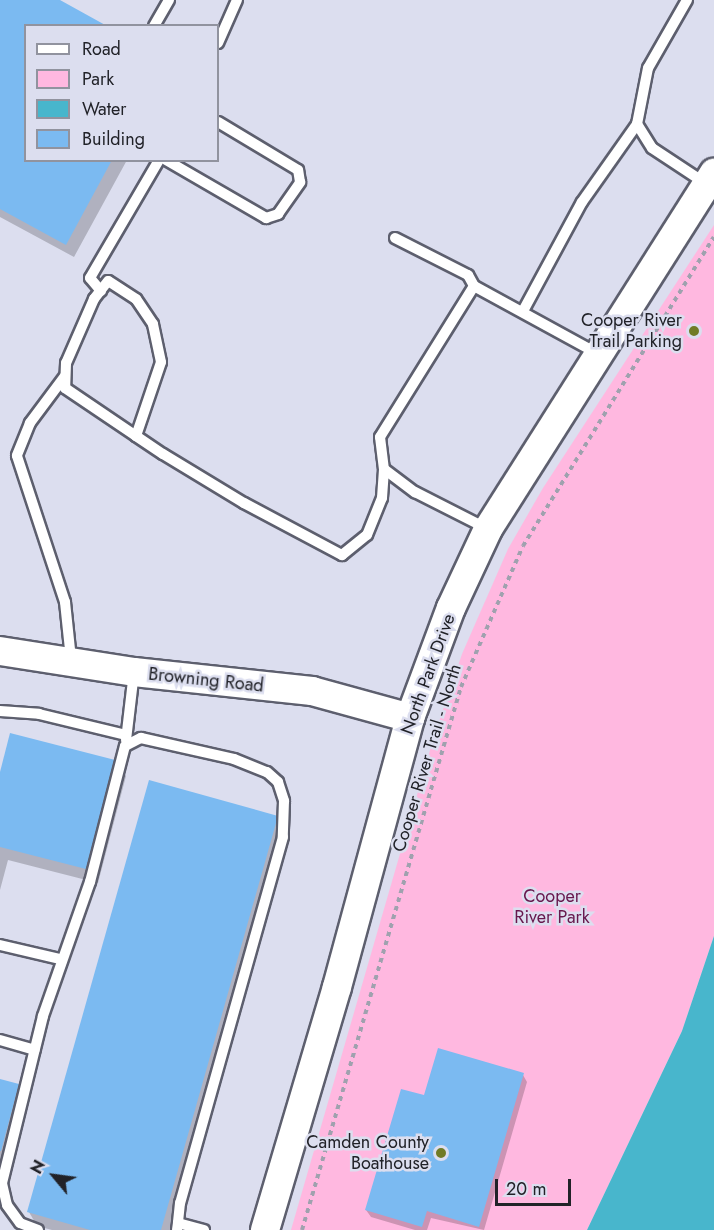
<!DOCTYPE html>
<html>
<head>
<meta charset="utf-8">
<style>
	body { margin:0 }
	#map { position:relative; width:714px; height:1230px; overflow:hidden; background:#dcdeef; font-family:Jost,sans-serif }
	div>[style] { position:absolute }
	.green>* { inset:0; background:#ffb8e0 }
	.water>* { inset:0; background:#48b6cc }
	.shadow>* { inset:0; background:#0003 }
	.building>* { inset:0; background:#7bbaf1 }
	.path>* { height:4px; margin-top:-2px; transform-origin:0; background:repeating-linear-gradient(90deg,#9fa1ae 0 4.5px,transparent 0 9px) }
	.roads { filter:drop-shadow(2px 0 #5d5f6e) drop-shadow(-2px 0 #5d5f6e) drop-shadow(0 2px #5d5f6e) drop-shadow(0 -2px #5d5f6e) }
	.service>* { height:10px; margin:-5px; padding:0 5px; transform-origin:5px; border-radius:5px; background:#fff }
	.tertiary>* { height:28px; margin:-14px; padding:0 14px; transform-origin:14px; border-radius:14px; background:#fff }
	.dots>* { width:16px; height:16px; translate:-50% -50%; box-sizing:border-box; border:3px solid #dcdeef; border-radius:50% }
	span { translate:-50% -50%; white-space:nowrap; text-align:center; line-height:1.15; -webkit-text-stroke:5px #dcdeef; paint-order:stroke }
	.poi-label { font-size:18px; color:#212228 }
	.right { translate:-100% -50%; text-align:right }
	.street-label { font-size:18px; color:#212228 }
	.park-label { font-size:18px; color:#67174d }
	.legend { position:absolute; left:24px; top:24px; width:195px; height:138px; box-sizing:border-box; background:#dcdeef; border:2px solid #91939f; margin:0; padding:8px 10px; list-style:none; font-size:18px; color:#212228 }
	.legend li { display:flex; align-items:center; gap:12px; height:30px }
	.legend b { width:30px; border:2px solid #91939f }
	.north { position:absolute; left:24px; top:1146px; width:60px; height:60px; -webkit-text-stroke:4px #dcdeef; paint-order:stroke; rotate:299deg; font-size:16px; font-weight:700; line-height:24px; text-align:center; color:#212228 }
	.north::after { content:''; display:block; margin:auto; width:21px; height:27px; background:#212228; clip-path:polygon(50% 0,100% 100%,50% 72%,0 100%) }
	.scale { position:absolute; left:495px; top:1179px; width:76px; height:27px; box-sizing:border-box; border:3px solid #212228; border-top:0; padding-left:8px; font-size:18px; line-height:21px; white-space:nowrap; color:#212228; -webkit-text-stroke:4px #dcdeef; paint-order:stroke }
</style>
</head>
<body>
<div id="map">
	<div class="green">
		<div style="clip-path:polygon(714px 225px,714px 936px,682px 1031px,587px 1230px,291px 1230px,435px 733px,462px 654px,508px 549px,543px 488px)"></div>
	</div>
	<div class="water">
		<div style="clip-path:polygon(714px 936px,714px 1230px,587px 1230px,682px 1031px)"></div>
	</div>
	<div class="shadow">
		<div style="clip-path:polygon(0 0,57px 0,26px 26px,26px 160px,127px 160px,74px 257px,0 217px)"></div>
		<div style="clip-path:polygon(118px 762px,126px 776px,98px 883px,8px 860px,0 890px,0 777px)"></div>
		<div style="clip-path:polygon(277px 818px,285px 831px,173px 1230px,52px 1230px,37px 1226px,29px 1212px)"></div>
		<div style="clip-path:polygon(523px 1075px,527px 1082px,484px 1230px,431px 1218px,427px 1230px,415px 1230px,371px 1217px,366px 1210px,425px 1097px)"></div>
		<div style="clip-path:polygon(0 1081px,18px 1086px,26px 1100px,0 1171px)"></div>
	</div>
	<div class="building">
		<div style="clip-path:polygon(0 0,60px 0,107px 26px,26px 26px,26px 160px,112px 160px,66px 245px,0 209px)"></div>
		<div style="clip-path:polygon(10px 733px,119px 761px,90px 870px,0 847px,0 772px)"></div>
		<div style="clip-path:polygon(149px 780px,278px 816px,161px 1230px,90px 1230px,27px 1212px)"></div>
		<div style="clip-path:polygon(438px 1048px,524px 1073px,479px 1227px,427px 1211px,422px 1227px,365px 1210px,401px 1089px,424px 1095px)"></div>
		<div style="clip-path:polygon(0 1079px,19px 1084px,1px 1151px,0 1151px)"></div>
	</div>
	<div class="path">
		<div style="left:302px;top:1230px;width:566px;rotate:-73.68deg"></div>
		<div style="left:461px;top:687px;width:154px;rotate:-66.3deg"></div>
		<div style="left:523px;top:546px;width:363px;rotate:-58.3deg"></div>
	</div>
	<div class="roads">
		<div class="service">
			<div style="left:687px;top:0;width:78px;rotate:119.8deg"></div>
			<div style="left:648px;top:68px;width:57px;rotate:101.1deg"></div>
			<div style="left:637px;top:124px;width:28px;rotate:58deg"></div>
			<div style="left:652px;top:148px;width:64px;rotate:33.4deg"></div>
			<div style="left:154px;top:26px;width:30px;rotate:-60deg"></div>
			<div style="left:218px;top:43px;width:47px;rotate:-66.2deg"></div>
			<div style="left:166px;top:160px;width:116px;rotate:30.1deg"></div>
			<div style="left:266px;top:218px;width:13px;rotate:-18deg"></div>
			<div style="left:278px;top:214px;width:39px;rotate:-55deg"></div>
			<div style="left:300px;top:182px;width:12px;rotate:-99deg"></div>
			<div style="left:298px;top:170px;width:93px;rotate:-149deg"></div>
			<div style="left:395px;top:238px;width:82px;rotate:26.9deg"></div>
			<div style="left:468px;top:275px;width:13px;rotate:61deg"></div>
			<div style="left:474px;top:286px;width:178px;rotate:121.9deg"></div>
			<div style="left:380px;top:437px;width:32px;rotate:83deg"></div>
			<div style="left:384px;top:469px;width:39px;rotate:37deg"></div>
			<div style="left:415px;top:492px;width:82px;rotate:26.9deg"></div>
			<div style="left:474px;top:286px;width:141px;rotate:28.7deg"></div>
			<div style="left:101px;top:291px;width:17px;rotate:-130deg"></div>
			<div style="left:90px;top:278px;width:137px;rotate:-59.7deg"></div>
			<div style="left:523px;top:311px;width:124px;rotate:-61.6deg"></div>
			<div style="left:582px;top:202px;width:95px;rotate:-54.8deg"></div>
			<div style="left:65px;top:376px;width:59px;rotate:126.7deg"></div>
			<div style="left:30px;top:423px;width:35px;rotate:112deg"></div>
			<div style="left:17px;top:456px;width:154px;rotate:71.8deg"></div>
			<div style="left:65px;top:602px;width:57px;rotate:84deg"></div>
			<div style="left:136px;top:436px;width:78px;rotate:-71.3deg"></div>
			<div style="left:161px;top:362px;width:39px;rotate:-102deg"></div>
			<div style="left:153px;top:324px;width:30px;rotate:-124deg"></div>
			<div style="left:136px;top:299px;width:33px;rotate:-147deg"></div>
			<div style="left:108px;top:281px;width:23px;rotate:128deg"></div>
			<div style="left:94px;top:299px;width:70px;rotate:113.6deg"></div>
			<div style="left:66px;top:363px;width:25px;rotate:92deg"></div>
			<div style="left:65px;top:388px;width:86px;rotate:34.1deg"></div>
			<div style="left:136px;top:436px;width:32px;rotate:34deg"></div>
			<div style="left:163px;top:454px;width:95px;rotate:31.2deg"></div>
			<div style="left:244px;top:503px;width:111px;rotate:28deg"></div>
			<div style="left:342px;top:555px;width:32px;rotate:-39deg"></div>
			<div style="left:367px;top:535px;width:40px;rotate:-68deg"></div>
			<div style="left:382px;top:498px;width:29px;rotate:-86deg"></div>
			<div style="left:0;top:711px;width:39px;rotate:4deg"></div>
			<div style="left:39px;top:714px;width:89px;rotate:13.6deg"></div>
			<div style="left:126px;top:740px;width:68px;rotate:-83.3deg"></div>
			<div style="left:0;top:945px;width:62px;rotate:13.1deg"></div>
			<div style="left:0;top:1040px;width:36px;rotate:16deg"></div>
			<div style="left:38px;top:1230px;width:19px;rotate:-159deg"></div>
			<div style="left:20px;top:1223px;width:22px;rotate:-126deg"></div>
			<div style="left:7px;top:1205px;width:23px;rotate:-103deg"></div>
			<div style="left:2px;top:1183px;width:172px;rotate:-76.2deg"></div>
			<div style="left:43px;top:1016px;width:142px;rotate:-70.7deg"></div>
			<div style="left:90px;top:882px;width:140px;rotate:-75.6deg"></div>
			<div style="left:125px;top:746px;width:18px;rotate:-27deg"></div>
			<div style="left:141px;top:738px;width:95px;rotate:12.7deg"></div>
			<div style="left:234px;top:759px;width:35px;rotate:22deg"></div>
			<div style="left:267px;top:772px;width:15px;rotate:42deg"></div>
			<div style="left:278px;top:782px;width:20px;rotate:72deg"></div>
			<div style="left:284px;top:801px;width:36px;rotate:92deg"></div>
			<div style="left:283px;top:837px;width:380px;rotate:105.7deg"></div>
			<div style="left:180px;top:1203px;width:20px;rotate:96deg"></div>
			<div style="left:177px;top:1230px;width:7px;rotate:-82deg"></div>
			<div style="left:178px;top:1223px;width:27px;rotate:15deg"></div>
		</div>
		<div class="tertiary">
			<div style="left:0;top:651px;width:136px;rotate:8.9deg"></div>
			<div style="left:134px;top:672px;width:179px;rotate:6.1deg"></div>
			<div style="left:312px;top:691px;width:102px;rotate:15.4deg"></div>
			<div style="left:265px;top:1230px;width:253px;rotate:-73.5deg"></div>
			<div style="left:337px;top:987px;width:279px;rotate:-74.8deg"></div>
			<div style="left:410px;top:718px;width:117px;rotate:-69.6deg"></div>
			<div style="left:451px;top:608px;width:87px;rotate:-64.9deg"></div>
			<div style="left:488px;top:529px;width:422px;rotate:-57.6deg"></div>
		</div>
	</div>
	<div class="dots">
		<div style="left:694px;top:331px;background:#717b26"></div>
		<div style="left:441px;top:1153px;background:#717b26"></div>
	</div>
	<div class="poi-label">
		<span class="right" style="left:682px;top:331px">Cooper River<br>Trail Parking</span>
		<span class="right" style="left:429px;top:1153px">Camden County<br>Boathouse</span>
	</div>
	<div class="street-label">
		<span style="left:428px;top:674px;rotate:-70deg">North Park Drive</span>
		<span style="left:206px;top:680px;rotate:6deg">Browning Road</span>
		<span style="left:427px;top:758px;rotate:-73deg">Cooper River Trail - North</span>
	</div>
	<div class="park-label">
		<span style="left:552px;top:907px">Cooper<br>River Park</span>
	</div>
	<ul class="legend">
	<li><b style="height:8px;background:#fff"></b>Road</li>
	<li><b style="height:16px;background:#ffb8e0"></b>Park</li>
	<li><b style="height:16px;background:#48b6cc"></b>Water</li>
	<li><b style="height:16px;background:#7bbaf1"></b>Building</li>
	</ul>
	<div class="north">N</div>
	<div class="scale">20 m</div>
</div>
</body>
</html>
